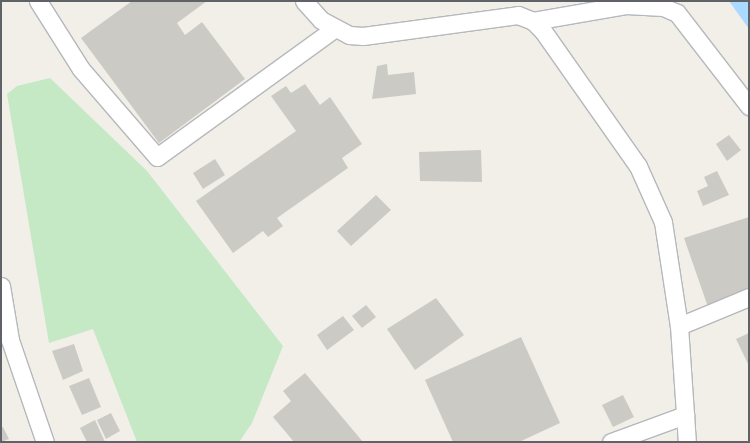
<!DOCTYPE html>
<html>
<head>
<meta charset="utf-8">
<style>
	body { margin:0 }
	#map { position:relative; width:750px; height:443px; overflow:hidden; background:#f1efe8; font-family:Rubik,sans-serif }
	div>[style] { position:absolute }
	.green>* { inset:0; background:#c5e8c5 }
	.water>* { inset:0; background:#aadaff }
	.building>* { inset:0; background:#cccac5 }
	.roads { filter:drop-shadow(1px 0 #b5b8bc) drop-shadow(-1px 0 #b5b8bc) drop-shadow(0 1px #b5b8bc) drop-shadow(0 -1px #b5b8bc) }
	.minor>* { height:17px; margin:-8.5px; padding:0 8.5px; transform-origin:8.5px; border-radius:8.5px; background:#fff }
	span { translate:-50% -50%; white-space:nowrap; text-align:center; line-height:1.15; -webkit-text-stroke:3.5px #fff; paint-order:stroke }
	.frame { position:absolute; inset:0; border:2px solid #5f6368; pointer-events:none }
</style>
</head>
<body>
<div id="map">
	<div class="green">
		<div style="clip-path:polygon(50px 78px,147px 171px,283px 346px,252px 423px,239px 442px,137px 442px,93px 329px,49px 343px,7px 94px,17px 86px)"></div>
	</div>
	<div class="water">
		<div style="clip-path:polygon(729px 1px,749px 1px,749px 29px)"></div>
	</div>
	<div class="building">
		<div style="clip-path:polygon(132px 1px,207px 1px,177px 23px,185px 35px,202px 22px,245px 79px,159px 143px,81px 38px)"></div>
		<div style="clip-path:polygon(387px 64px,388px 75px,414px 72px,416px 94px,372px 99px,377px 66px)"></div>
		<div style="clip-path:polygon(305px 84px,320px 105px,330px 97px,362px 144px,342px 158px,348px 168px,277px 218px,283px 226px,268px 237px,263px 231px,233px 253px,196px 201px,296px 131px,271px 96px,286px 86px,291px 93px)"></div>
		<div style="clip-path:polygon(729px 135px,741px 150px,727px 161px,716px 144px)"></div>
		<div style="clip-path:polygon(481px 150px,482px 182px,420px 181px,419px 152px)"></div>
		<div style="clip-path:polygon(215px 159px,225px 175px,203px 189px,193px 173px)"></div>
		<div style="clip-path:polygon(717px 171px,729px 195px,703px 206px,697px 191px,708px 186px,704px 177px)"></div>
		<div style="clip-path:polygon(376px 195px,391px 210px,351px 246px,337px 231px)"></div>
		<div style="clip-path:polygon(749px 217px,749px 294px,708px 307px,684px 238px)"></div>
		<div style="clip-path:polygon(436px 298px,464px 335px,415px 370px,387px 329px)"></div>
		<div style="clip-path:polygon(366px 305px,376px 317px,362px 328px,352px 316px)"></div>
		<div style="clip-path:polygon(343px 316px,354px 330px,327px 350px,317px 335px)"></div>
		<div style="clip-path:polygon(749px 333px,749px 366px,736px 339px)"></div>
		<div style="clip-path:polygon(521px 337px,560px 423px,519px 442px,453px 442px,425px 380px)"></div>
		<div style="clip-path:polygon(74px 344px,83px 371px,63px 380px,52px 351px)"></div>
		<div style="clip-path:polygon(305px 373px,363px 442px,294px 442px,273px 417px,291px 401px,283px 391px)"></div>
		<div style="clip-path:polygon(89px 378px,101px 407px,82px 415px,69px 386px)"></div>
		<div style="clip-path:polygon(623px 395px,634px 417px,613px 427px,602px 405px)"></div>
		<div style="clip-path:polygon(111px 413px,120px 431px,106px 439px,97px 420px)"></div>
		<div style="clip-path:polygon(95px 420px,105px 442px,87px 442px,80px 428px)"></div>
		<div style="clip-path:polygon(3px 427px,9px 439px,1px 442px,1px 428px)"></div>
	</div>
	<div class="roads">
		<div class="minor">
			<div style="left:38px;top:1px;width:80px;rotate:57.7deg"></div>
			<div style="left:81px;top:69px;width:116px;rotate:49.2deg"></div>
			<div style="left:157px;top:157px;width:218px;rotate:-35.9deg"></div>
			<div style="left:304px;top:1px;width:25px;rotate:48deg"></div>
			<div style="left:321px;top:20px;width:32px;rotate:28deg"></div>
			<div style="left:349px;top:35px;width:14px;rotate:4deg"></div>
			<div style="left:363px;top:36px;width:156px;rotate:-7.7deg"></div>
			<div style="left:518px;top:15px;width:16px;rotate:22deg"></div>
			<div style="left:533px;top:21px;width:14px;rotate:45deg"></div>
			<div style="left:543px;top:31px;width:165px;rotate:54.9deg"></div>
			<div style="left:638px;top:166px;width:61px;rotate:65.9deg"></div>
			<div style="left:663px;top:222px;width:105px;rotate:81.3deg"></div>
			<div style="left:679px;top:326px;width:116px;rotate:86.1deg"></div>
			<div style="left:533px;top:21px;width:94px;rotate:-9.8deg"></div>
			<div style="left:626px;top:5px;width:37px;rotate:3deg"></div>
			<div style="left:663px;top:7px;width:15px;rotate:23deg"></div>
			<div style="left:677px;top:13px;width:118px;rotate:52.3deg"></div>
			<div style="left:1px;top:286px;width:55px;rotate:80.5deg"></div>
			<div style="left:10px;top:340px;width:108px;rotate:71.1deg"></div>
			<div style="left:679px;top:326px;width:76px;rotate:-22.5deg"></div>
			<div style="left:611px;top:442px;width:79px;rotate:-20deg"></div>
		</div>
	</div>
	<div class="frame"></div>
</div>
</body>
</html>
